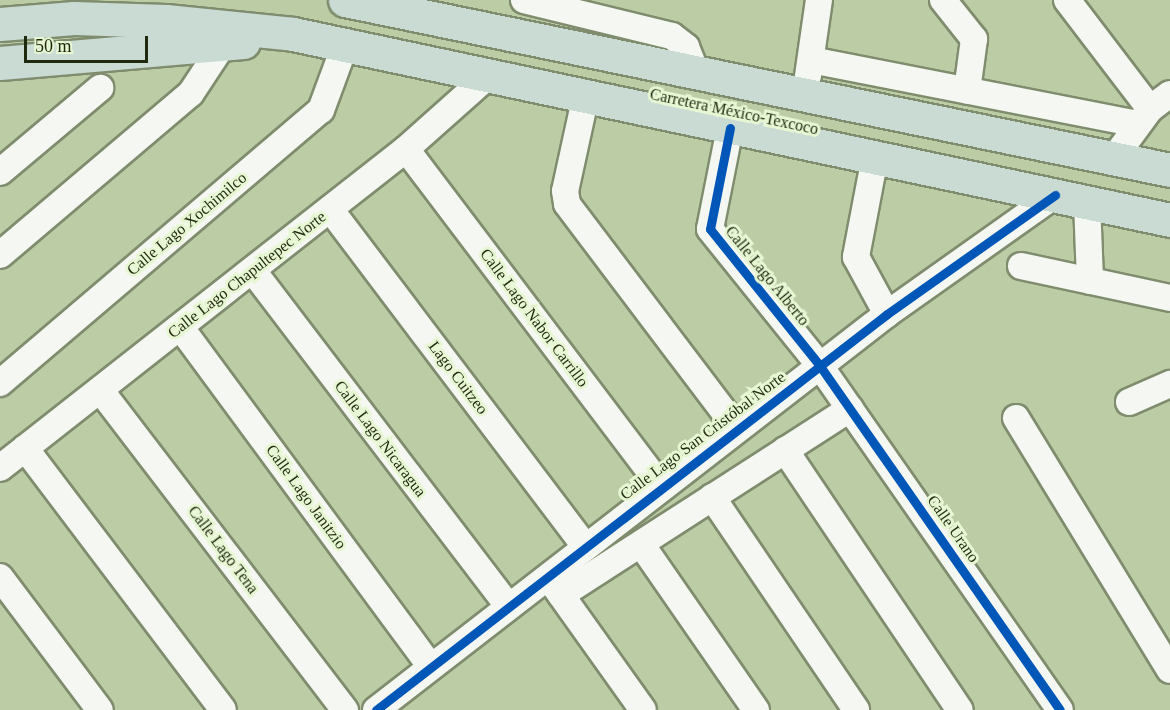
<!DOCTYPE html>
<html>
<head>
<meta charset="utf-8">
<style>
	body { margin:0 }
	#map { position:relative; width:1170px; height:710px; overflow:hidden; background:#bccda6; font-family:"Times New Roman",serif }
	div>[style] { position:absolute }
	.roads { filter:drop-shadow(2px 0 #7f8c6d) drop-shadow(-2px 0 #7f8c6d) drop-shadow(0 2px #7f8c6d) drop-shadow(0 -2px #7f8c6d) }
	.minor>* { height:26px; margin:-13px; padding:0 13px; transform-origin:13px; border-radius:13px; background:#f5f8f2 }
	.highway>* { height:33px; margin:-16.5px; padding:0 16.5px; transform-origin:16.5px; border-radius:16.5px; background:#cadbd3 }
	.cycleway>* { height:9px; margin:-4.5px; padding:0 4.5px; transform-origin:4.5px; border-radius:4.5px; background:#0057b8 }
	span { translate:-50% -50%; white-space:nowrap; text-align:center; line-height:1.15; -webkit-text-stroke:6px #e7f7d4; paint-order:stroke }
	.street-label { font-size:16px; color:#1e290e }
	.scale { position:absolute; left:24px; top:36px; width:124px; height:27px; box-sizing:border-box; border:3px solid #1e290e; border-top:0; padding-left:8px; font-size:18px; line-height:21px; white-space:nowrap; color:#1e290e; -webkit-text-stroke:4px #e7f7d4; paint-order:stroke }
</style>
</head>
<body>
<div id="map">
	<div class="roads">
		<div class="minor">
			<div style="left:524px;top:0;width:152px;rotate:13.7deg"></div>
			<div style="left:672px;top:36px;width:18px;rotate:38deg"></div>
			<div style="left:686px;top:47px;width:27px;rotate:68deg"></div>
			<div style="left:943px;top:0;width:50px;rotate:51.5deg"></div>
			<div style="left:974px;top:39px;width:52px;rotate:97.7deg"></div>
			<div style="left:1067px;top:0;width:137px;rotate:52.7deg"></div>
			<div style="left:811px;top:60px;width:333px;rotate:11.1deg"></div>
			<div style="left:808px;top:76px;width:77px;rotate:-81.8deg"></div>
			<div style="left:586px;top:95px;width:98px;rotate:102.3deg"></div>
			<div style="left:565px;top:191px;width:13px;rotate:81deg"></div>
			<div style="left:567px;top:204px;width:282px;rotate:52.9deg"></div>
			<div style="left:730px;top:128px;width:103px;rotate:101.2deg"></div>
			<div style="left:710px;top:229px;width:176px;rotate:51.2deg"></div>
			<div style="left:820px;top:366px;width:419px;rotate:55.1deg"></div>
			<div style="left:406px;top:149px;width:424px;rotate:52.9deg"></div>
			<div style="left:875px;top:157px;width:102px;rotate:100.8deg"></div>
			<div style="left:856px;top:257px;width:65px;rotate:61.5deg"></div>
			<div style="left:1114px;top:158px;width:61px;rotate:-53.7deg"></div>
			<div style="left:1150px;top:109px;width:25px;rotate:-37deg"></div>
			<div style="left:0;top:172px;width:131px;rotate:-40deg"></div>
			<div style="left:1087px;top:202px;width:79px;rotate:87.8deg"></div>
			<div style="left:330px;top:209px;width:423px;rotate:52.9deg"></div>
			<div style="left:0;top:255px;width:250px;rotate:-40.3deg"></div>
			<div style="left:191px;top:93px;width:56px;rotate:-56.6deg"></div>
			<div style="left:1021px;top:266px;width:152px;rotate:12.1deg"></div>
			<div style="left:253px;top:271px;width:421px;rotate:52.7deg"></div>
			<div style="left:181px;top:328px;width:421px;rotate:53.6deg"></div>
			<div style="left:0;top:383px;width:421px;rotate:-40.4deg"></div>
			<div style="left:321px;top:110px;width:69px;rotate:-69.7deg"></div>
			<div style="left:101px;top:391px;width:402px;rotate:52.6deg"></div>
			<div style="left:1129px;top:402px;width:45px;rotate:-23.7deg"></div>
			<div style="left:1016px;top:418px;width:295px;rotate:58.6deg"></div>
			<div style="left:25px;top:448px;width:328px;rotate:52.9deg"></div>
			<div style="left:785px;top:450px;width:313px;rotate:56.1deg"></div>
			<div style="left:0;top:468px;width:516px;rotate:-38.16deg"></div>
			<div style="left:406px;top:149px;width:111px;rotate:-41.7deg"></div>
			<div style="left:712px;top:497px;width:257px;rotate:55.9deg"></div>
			<div style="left:641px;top:544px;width:202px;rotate:55.3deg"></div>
			<div style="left:0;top:577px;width:166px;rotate:53.1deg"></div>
			<div style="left:551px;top:581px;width:158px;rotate:54.5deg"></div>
			<div style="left:561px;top:595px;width:344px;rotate:-32.8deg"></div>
			<div style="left:376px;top:710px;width:646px;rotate:-37.77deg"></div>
			<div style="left:887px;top:314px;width:206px;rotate:-35.3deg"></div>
		</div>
		<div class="highway">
			<div style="left:345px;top:0;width:842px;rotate:11.64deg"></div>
			<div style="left:0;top:24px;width:74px;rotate:-4.6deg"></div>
			<div style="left:74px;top:18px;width:92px;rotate:1.9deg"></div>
			<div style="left:166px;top:21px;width:128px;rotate:5.8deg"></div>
			<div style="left:293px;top:34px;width:897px;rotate:11.97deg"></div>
			<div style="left:0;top:63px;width:244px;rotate:-4.9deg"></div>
		</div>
	</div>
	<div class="cycleway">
		<div style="left:730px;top:128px;width:103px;rotate:101.2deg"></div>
		<div style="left:710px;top:229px;width:176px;rotate:51.2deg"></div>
		<div style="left:820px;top:366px;width:419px;rotate:55.1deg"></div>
		<div style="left:376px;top:710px;width:646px;rotate:-37.77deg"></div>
		<div style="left:887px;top:314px;width:206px;rotate:-35.3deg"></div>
	</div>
	<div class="street-label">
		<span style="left:734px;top:112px;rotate:12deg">Carretera México-Texcoco</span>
		<span style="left:187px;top:224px;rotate:-40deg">Calle Lago Xochimilco</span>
		<span style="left:247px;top:275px;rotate:-38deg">Calle Lago Chapultepec Norte</span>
		<span style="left:767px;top:276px;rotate:51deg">Calle Lago Alberto</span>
		<span style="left:534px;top:318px;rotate:53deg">Calle Lago Nabor Carrillo</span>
		<span style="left:458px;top:378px;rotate:53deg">Lago Cuitzeo</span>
		<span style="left:703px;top:436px;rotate:-37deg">Calle Lago San Cristóbal Norte</span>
		<span style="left:380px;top:439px;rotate:53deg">Calle Lago Nicaragua</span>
		<span style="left:306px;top:497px;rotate:54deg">Calle Lago Janitzio</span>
		<span style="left:953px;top:529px;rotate:55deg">Calle Urano</span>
		<span style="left:223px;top:550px;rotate:53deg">Calle Lago Tena</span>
	</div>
	<div class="scale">50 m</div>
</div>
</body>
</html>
